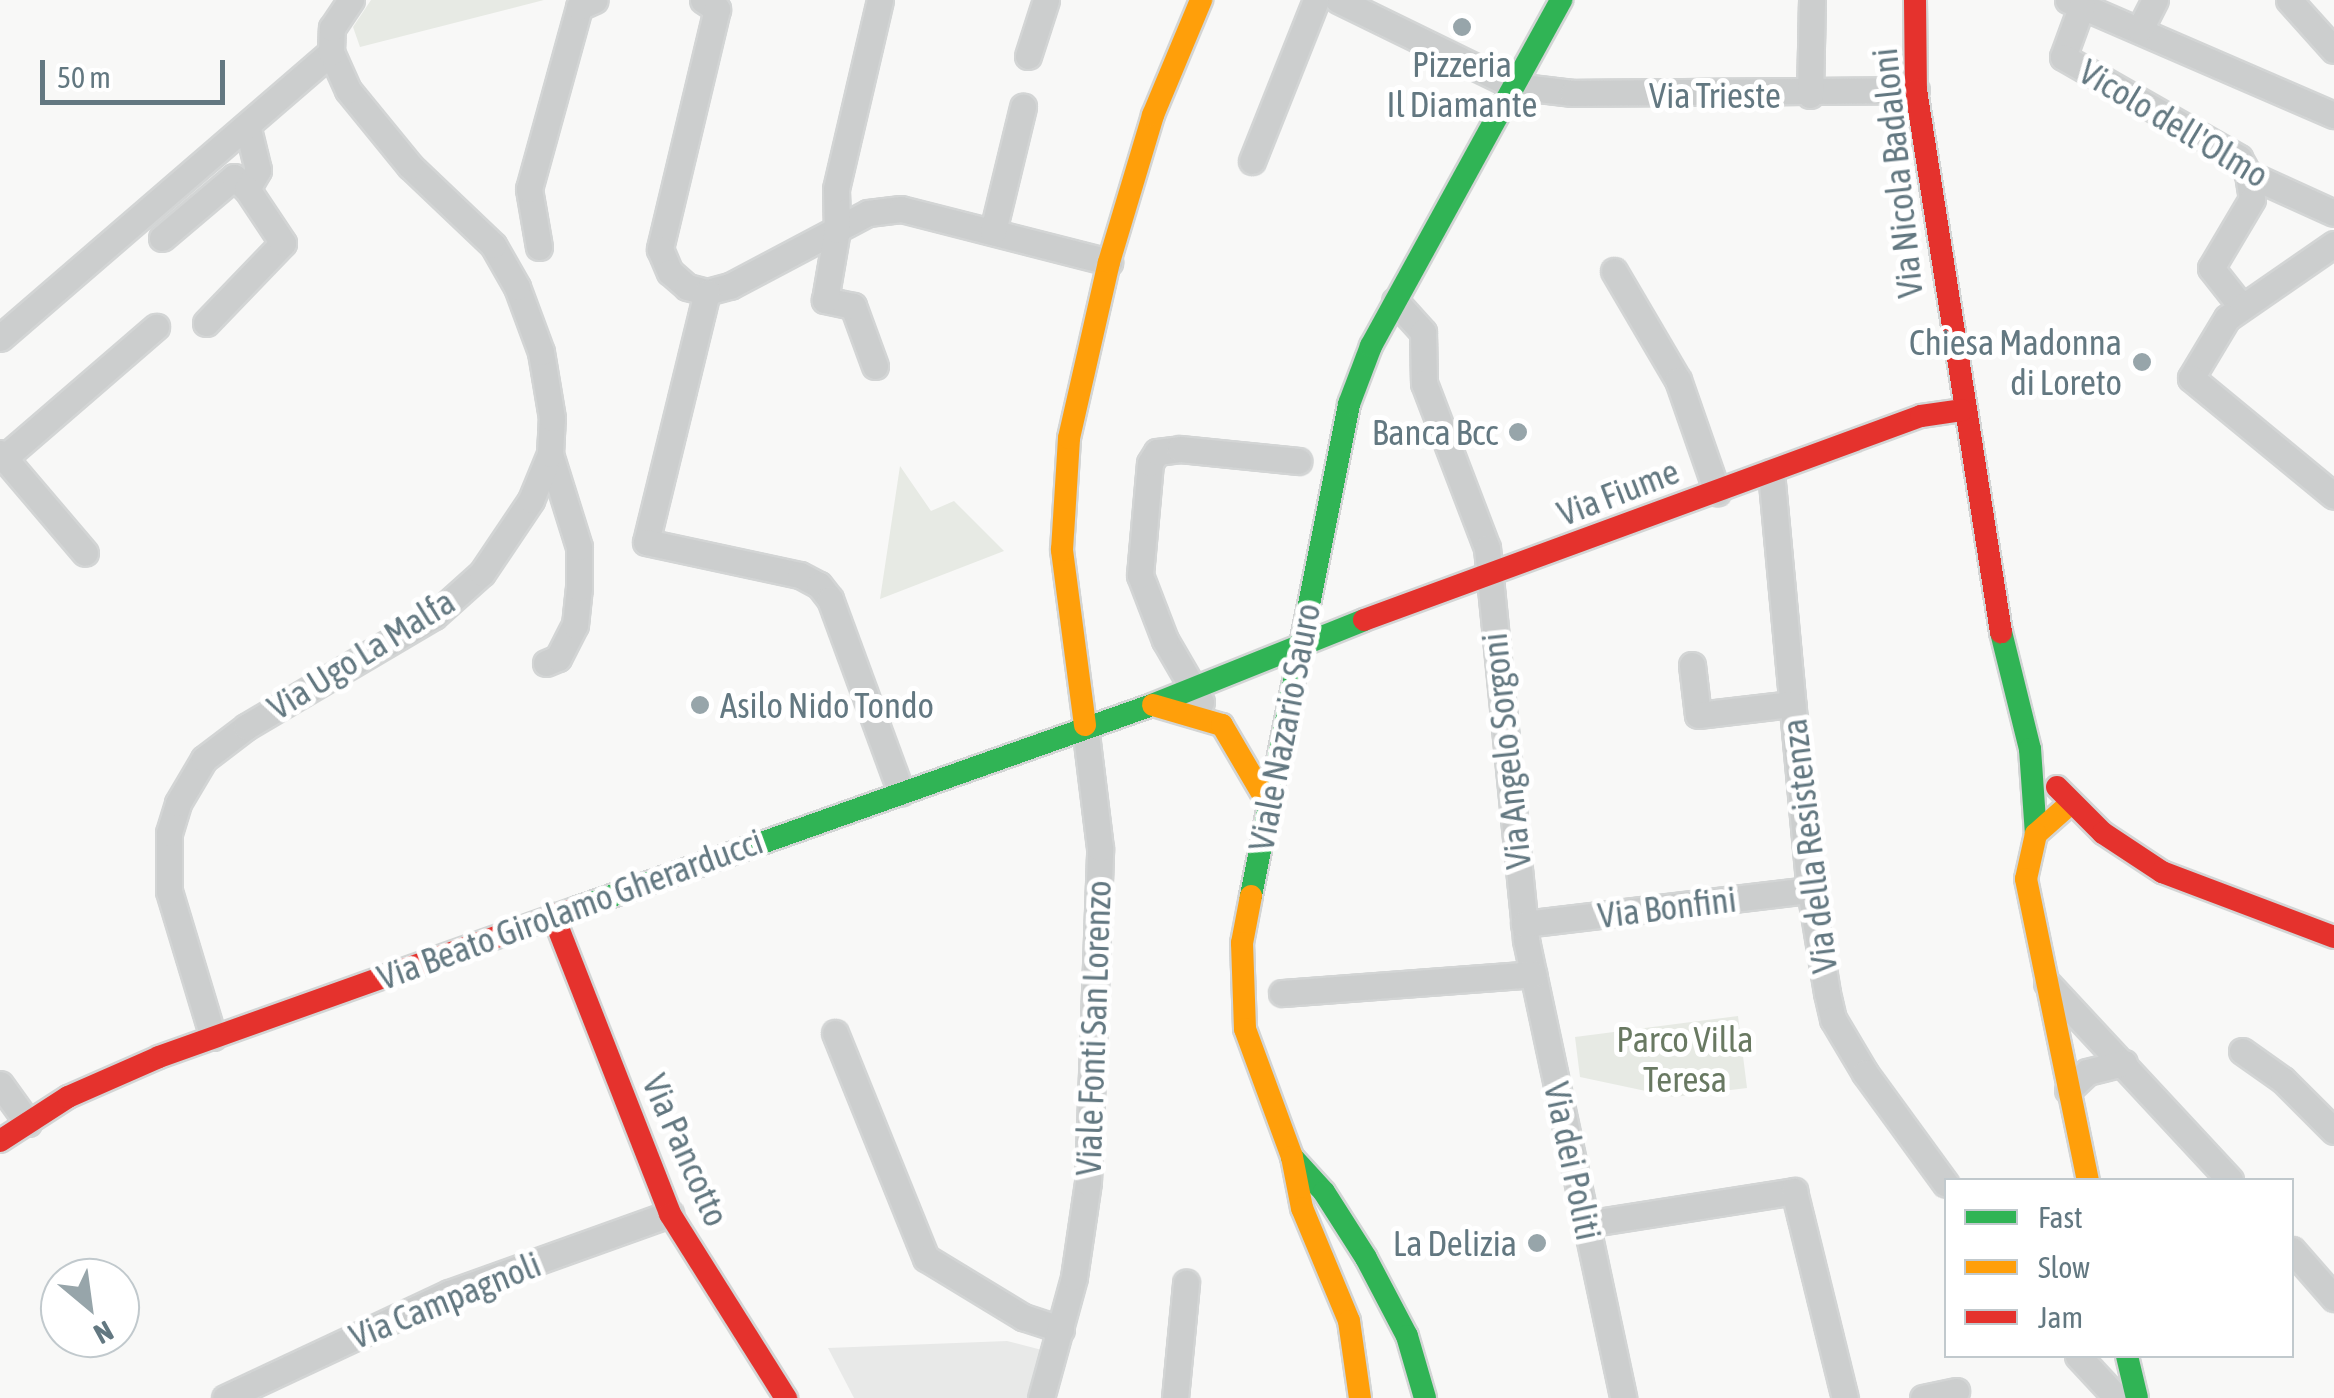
<!DOCTYPE html>
<html>
<head>
<meta charset="utf-8">
<style>
	body { margin:0 }
	#map { position:relative; width:2334px; height:1398px; overflow:hidden; background:#f8f8f7; font-family:"Asap Condensed",sans-serif }
	div>[style] { position:absolute }
	.built>* { inset:0; background:#e8e9e8 }
	.green>* { inset:0; background:#e7eae4 }
	.roads { filter:drop-shadow(2px 0 #d3d5d5) drop-shadow(-2px 0 #d3d5d5) drop-shadow(0 2px #d3d5d5) drop-shadow(0 -2px #d3d5d5) }
	.street>* { height:25px; margin:-12.5px; padding:0 12.5px; transform-origin:12.5px; border-radius:12.5px; background:#cccece }
	.fast>* { height:22px; margin:-11px; padding:0 11px; transform-origin:11px; border-radius:11px; background:#30b455 }
	.slow>* { height:22px; margin:-11px; padding:0 11px; transform-origin:11px; border-radius:11px; background:#ff9f0a }
	.jam>* { height:22px; margin:-11px; padding:0 11px; transform-origin:11px; border-radius:11px; background:#e5322d }
	.dots>* { width:28px; height:28px; translate:-50% -50%; box-sizing:border-box; border:5px solid #fff; border-radius:50% }
	span { translate:-50% -50%; white-space:nowrap; text-align:center; line-height:1.15; -webkit-text-stroke:10px #fff; paint-order:stroke }
	.poi-label { font-size:35px; color:#637881 }
	.right { translate:-100% -50%; text-align:right }
	.left { translate:0 -50%; text-align:left }
	.street-label { font-size:35px; color:#637881 }
	.park-label { font-size:35px; color:#697962 }
	.legend { position:absolute; left:1944px; top:1178px; width:350px; height:180px; box-sizing:border-box; background:#fff; border:2px solid #c1c9cd; margin:0; padding:12px 18px; list-style:none; font-size:30px; color:#637881 }
	.legend li { display:flex; align-items:center; gap:20px; height:50px }
	.legend b { width:50px; border:2px solid #c1c9cd }
	.north { position:absolute; left:40px; top:1258px; width:100px; height:100px; box-sizing:border-box; background:#fff; border:2px solid #c1c9cd; border-radius:50%; rotate:151deg; font-size:28px; font-weight:700; line-height:40px; text-align:center; color:#637881 }
	.north::after { content:''; display:block; margin:auto; width:35px; height:45px; background:#97a5aa; clip-path:polygon(50% 0,100% 100%,50% 72%,0 100%) }
	.scale { position:absolute; left:40px; top:60px; width:185px; height:45px; box-sizing:border-box; border:5px solid #637881; border-top:0; padding-left:12px; font-size:30px; line-height:35px; white-space:nowrap; color:#637881; -webkit-text-stroke:8px #fff; paint-order:stroke }
</style>
</head>
<body>
<div id="map">
	<div class="built">
		<div style="clip-path:polygon(1007px 1341px,1042px 1350px,1029px 1398px,854px 1398px,828px 1348px)"></div>
	</div>
	<div class="green">
		<div style="clip-path:polygon(371px 0,544px 0,360px 47px,353px 27px)"></div>
		<div style="clip-path:polygon(900px 466px,931px 511px,954px 501px,1004px 551px,880px 599px)"></div>
		<div style="clip-path:polygon(1738px 1016px,1747px 1088px,1674px 1097px,1580px 1077px,1575px 1037px)"></div>
	</div>
	<div class="roads">
		<div class="street">
			<div style="left:703px;top:0;width:17px;rotate:33deg"></div>
			<div style="left:717px;top:9px;width:247px;rotate:103.4deg"></div>
			<div style="left:660px;top:249px;width:25px;rotate:67deg"></div>
			<div style="left:670px;top:272px;width:23px;rotate:41deg"></div>
			<div style="left:687px;top:287px;width:21px;rotate:14deg"></div>
			<div style="left:707px;top:292px;width:24px;rotate:-15deg"></div>
			<div style="left:730px;top:286px;width:156px;rotate:-27.9deg"></div>
			<div style="left:868px;top:213px;width:33px;rotate:-7deg"></div>
			<div style="left:901px;top:209px;width:215px;rotate:14.3deg"></div>
			<div style="left:1338px;top:0;width:196px;rotate:26deg"></div>
			<div style="left:1514px;top:86px;width:59px;rotate:6.8deg"></div>
			<div style="left:1573px;top:93px;width:343px;rotate:-0.5deg"></div>
			<div style="left:2068px;top:0;width:290px;rotate:23.4deg"></div>
			<div style="left:2289px;top:0;width:67px;rotate:48deg"></div>
			<div style="left:2082px;top:5px;width:55px;rotate:110.1deg"></div>
			<div style="left:2063px;top:57px;width:203px;rotate:29.8deg"></div>
			<div style="left:2239px;top:158px;width:18px;rotate:61deg"></div>
			<div style="left:2248px;top:174px;width:25px;rotate:81deg"></div>
			<div style="left:2252px;top:199px;width:80px;rotate:120.7deg"></div>
			<div style="left:2211px;top:268px;width:48px;rotate:51.7deg"></div>
			<div style="left:2140px;top:29px;width:33px;rotate:-63deg"></div>
			<div style="left:1028px;top:56px;width:59px;rotate:-72.2deg"></div>
			<div style="left:1810px;top:95px;width:95px;rotate:-88.8deg"></div>
			<div style="left:1252px;top:161px;width:173px;rotate:-68.3deg"></div>
			<div style="left:2248px;top:174px;width:94px;rotate:24.4deg"></div>
			<div style="left:993px;top:231px;width:128px;rotate:-76.4deg"></div>
			<div style="left:162px;top:238px;width:94px;rotate:-40.3deg"></div>
			<div style="left:234px;top:177px;width:18px;rotate:43deg"></div>
			<div style="left:247px;top:189px;width:22px;rotate:-60deg"></div>
			<div style="left:258px;top:170px;width:46px;rotate:-103.7deg"></div>
			<div style="left:2334px;top:244px;width:130px;rotate:145.3deg"></div>
			<div style="left:2227px;top:318px;width:70px;rotate:121deg"></div>
			<div style="left:2191px;top:378px;width:185px;rotate:39.5deg"></div>
			<div style="left:539px;top:247px;width:59px;rotate:-99.8deg"></div>
			<div style="left:529px;top:189px;width:189px;rotate:-74.6deg"></div>
			<div style="left:579px;top:7px;width:17px;rotate:-24deg"></div>
			<div style="left:1614px;top:271px;width:126px;rotate:59.6deg"></div>
			<div style="left:1678px;top:380px;width:119px;rotate:70.8deg"></div>
			<div style="left:707px;top:292px;width:257px;rotate:103.7deg"></div>
			<div style="left:646px;top:542px;width:157px;rotate:12.1deg"></div>
			<div style="left:800px;top:575px;width:21px;rotate:28deg"></div>
			<div style="left:819px;top:585px;width:18px;rotate:52deg"></div>
			<div style="left:830px;top:599px;width:206px;rotate:69.8deg"></div>
			<div style="left:1395px;top:301px;width:42px;rotate:47.9deg"></div>
			<div style="left:1423px;top:332px;width:51px;rotate:88.9deg"></div>
			<div style="left:1424px;top:383px;width:177px;rotate:69.1deg"></div>
			<div style="left:1487px;top:548px;width:394px;rotate:84.3deg"></div>
			<div style="left:1526px;top:940px;width:468px;rotate:78deg"></div>
			<div style="left:206px;top:323px;width:111px;rotate:-46.1deg"></div>
			<div style="left:283px;top:243px;width:65px;rotate:-123.7deg"></div>
			<div style="left:0;top:338px;width:437px;rotate:-40.8deg"></div>
			<div style="left:875px;top:366px;width:64px;rotate:-110.1deg"></div>
			<div style="left:853px;top:306px;width:29px;rotate:-168deg"></div>
			<div style="left:825px;top:300px;width:71px;rotate:-80.3deg"></div>
			<div style="left:837px;top:230px;width:41px;rotate:-91.4deg"></div>
			<div style="left:836px;top:189px;width:194px;rotate:-76.9deg"></div>
			<div style="left:0;top:453px;width:131px;rotate:49.6deg"></div>
			<div style="left:4px;top:458px;width:201px;rotate:-40.8deg"></div>
			<div style="left:1771px;top:472px;width:420px;rotate:84.7deg"></div>
			<div style="left:1810px;top:890px;width:104px;rotate:80.6deg"></div>
			<div style="left:1827px;top:993px;width:27px;rotate:77deg"></div>
			<div style="left:1833px;top:1019px;width:63px;rotate:59.3deg"></div>
			<div style="left:1865px;top:1073px;width:137px;rotate:53.9deg"></div>
			<div style="left:546px;top:663px;width:13px;rotate:-23deg"></div>
			<div style="left:558px;top:658px;width:37px;rotate:-63deg"></div>
			<div style="left:575px;top:625px;width:37px;rotate:-84deg"></div>
			<div style="left:579px;top:588px;width:41px;rotate:-90deg"></div>
			<div style="left:579px;top:547px;width:97px;rotate:-107.3deg"></div>
			<div style="left:1692px;top:665px;width:50px;rotate:83.2deg"></div>
			<div style="left:1698px;top:715px;width:95px;rotate:-6.7deg"></div>
			<div style="left:1201px;top:702px;width:72px;rotate:-120.1deg"></div>
			<div style="left:1165px;top:640px;width:70px;rotate:-111deg"></div>
			<div style="left:1140px;top:575px;width:112px;rotate:-84.9deg"></div>
			<div style="left:1150px;top:463px;width:13px;rotate:-58deg"></div>
			<div style="left:1157px;top:452px;width:23px;rotate:-7deg"></div>
			<div style="left:1180px;top:449px;width:119px;rotate:5.8deg"></div>
			<div style="left:1524px;top:924px;width:288px;rotate:-6.8deg"></div>
			<div style="left:2047px;top:983px;width:269px;rotate:47.1deg"></div>
			<div style="left:1282px;top:993px;width:252px;rotate:-4.3deg"></div>
			<div style="left:835px;top:1033px;width:243px;rotate:68deg"></div>
			<div style="left:926px;top:1258px;width:114px;rotate:31.3deg"></div>
			<div style="left:1023px;top:1317px;width:40px;rotate:18deg"></div>
			<div style="left:213px;top:1037px;width:152px;rotate:-106.8deg"></div>
			<div style="left:169px;top:891px;width:58px;rotate:-90deg"></div>
			<div style="left:169px;top:833px;width:31px;rotate:-73deg"></div>
			<div style="left:178px;top:803px;width:51px;rotate:-59.4deg"></div>
			<div style="left:204px;top:759px;width:53px;rotate:-37.3deg"></div>
			<div style="left:246px;top:727px;width:218px;rotate:-30.6deg"></div>
			<div style="left:434px;top:616px;width:64px;rotate:-41.9deg"></div>
			<div style="left:482px;top:573px;width:88px;rotate:-56.1deg"></div>
			<div style="left:531px;top:500px;width:50px;rotate:-67.6deg"></div>
			<div style="left:550px;top:454px;width:36px;rotate:-87deg"></div>
			<div style="left:552px;top:418px;width:67px;rotate:-99.5deg"></div>
			<div style="left:541px;top:352px;width:69px;rotate:-110.3deg"></div>
			<div style="left:517px;top:287px;width:48px;rotate:-119.7deg"></div>
			<div style="left:493px;top:245px;width:115px;rotate:-136.4deg"></div>
			<div style="left:410px;top:166px;width:98px;rotate:-129.2deg"></div>
			<div style="left:348px;top:90px;width:42px;rotate:-114.1deg"></div>
			<div style="left:331px;top:52px;width:24px;rotate:-88deg"></div>
			<div style="left:332px;top:28px;width:34px;rotate:-56deg"></div>
			<div style="left:2242px;top:1051px;width:50px;rotate:35.3deg"></div>
			<div style="left:2283px;top:1080px;width:72px;rotate:45deg"></div>
			<div style="left:0;top:1084px;width:48px;rotate:54.3deg"></div>
			<div style="left:2068px;top:1090px;width:26px;rotate:-43deg"></div>
			<div style="left:2087px;top:1072px;width:38px;rotate:-14deg"></div>
			<div style="left:1586px;top:1224px;width:211px;rotate:-9deg"></div>
			<div style="left:1794px;top:1191px;width:213px;rotate:76.2deg"></div>
			<div style="left:2292px;top:1250px;width:64px;rotate:48.8deg"></div>
			<div style="left:2078px;top:1356px;width:57px;rotate:47.1deg"></div>
			<div style="left:225px;top:1398px;width:247px;rotate:-25.1deg"></div>
			<div style="left:449px;top:1293px;width:235px;rotate:-19.7deg"></div>
			<div style="left:1041px;top:1398px;width:125px;rotate:-74.7deg"></div>
			<div style="left:1074px;top:1277px;width:96px;rotate:-81.6deg"></div>
			<div style="left:1088px;top:1182px;width:334px;rotate:-87.9deg"></div>
			<div style="left:1100px;top:848px;width:124px;rotate:-97deg"></div>
			<div style="left:1175px;top:1398px;width:116px;rotate:-84.5deg"></div>
			<div style="left:1923px;top:1398px;width:34px;rotate:-12deg"></div>
		</div>
		<div class="fast">
			<div style="left:2001px;top:632px;width:121px;rotate:76.1deg"></div>
			<div style="left:2030px;top:749px;width:85px;rotate:86deg"></div>
			<div style="left:1251px;top:896px;width:502px;rotate:-78.73deg"></div>
			<div style="left:1349px;top:404px;width:62px;rotate:-69.2deg"></div>
			<div style="left:1371px;top:346px;width:395px;rotate:-61.2deg"></div>
			<div style="left:575px;top:909px;width:612px;rotate:-19.47deg"></div>
			<div style="left:1152px;top:705px;width:228px;rotate:-21.8deg"></div>
			<div style="left:1292px;top:1157px;width:47px;rotate:47.6deg"></div>
			<div style="left:1324px;top:1192px;width:78px;rotate:57.5deg"></div>
			<div style="left:1366px;top:1258px;width:88px;rotate:62.3deg"></div>
			<div style="left:1407px;top:1336px;width:65px;rotate:73.8deg"></div>
			<div style="left:2127px;top:1356px;width:43px;rotate:76.6deg"></div>
		</div>
		<div class="slow">
			<div style="left:1153px;top:705px;width:72px;rotate:16.2deg"></div>
			<div style="left:1222px;top:725px;width:93px;rotate:59.6deg"></div>
			<div style="left:1085px;top:725px;width:177px;rotate:-97.5deg"></div>
			<div style="left:1062px;top:550px;width:112px;rotate:-86.4deg"></div>
			<div style="left:1069px;top:438px;width:180px;rotate:-77.2deg"></div>
			<div style="left:1109px;top:262px;width:153px;rotate:-73.3deg"></div>
			<div style="left:1153px;top:115px;width:125px;rotate:-67.3deg"></div>
			<div style="left:2071px;top:803px;width:47px;rotate:138.5deg"></div>
			<div style="left:2036px;top:834px;width:46px;rotate:102.5deg"></div>
			<div style="left:2026px;top:879px;width:307px;rotate:78.4deg"></div>
			<div style="left:1251px;top:896px;width:48px;rotate:100.8deg"></div>
			<div style="left:1242px;top:943px;width:86px;rotate:88deg"></div>
			<div style="left:1245px;top:1029px;width:136px;rotate:69.8deg"></div>
			<div style="left:1292px;top:1157px;width:52px;rotate:78.9deg"></div>
			<div style="left:1302px;top:1208px;width:122px;rotate:67.4deg"></div>
			<div style="left:1349px;top:1321px;width:78px;rotate:81.9deg"></div>
		</div>
		<div class="jam">
			<div style="left:1915px;top:0;width:90px;rotate:89.4deg"></div>
			<div style="left:1916px;top:90px;width:549px;rotate:81.09deg"></div>
			<div style="left:1364px;top:620px;width:593px;rotate:-20.12deg"></div>
			<div style="left:1921px;top:416px;width:41px;rotate:-8.3deg"></div>
			<div style="left:2057px;top:787px;width:65px;rotate:45deg"></div>
			<div style="left:2103px;top:833px;width:71px;rotate:33.5deg"></div>
			<div style="left:2162px;top:872px;width:184px;rotate:20.7deg"></div>
			<div style="left:553px;top:915px;width:321px;rotate:68.6deg"></div>
			<div style="left:670px;top:1214px;width:218px;rotate:57.8deg"></div>
			<div style="left:0;top:1141px;width:81px;rotate:-32.9deg"></div>
			<div style="left:68px;top:1097px;width:99px;rotate:-23.7deg"></div>
			<div style="left:159px;top:1057px;width:442px;rotate:-19.6deg"></div>
		</div>
	</div>
	<div class="dots">
		<div style="left:1462px;top:27px;background:#97a5aa"></div>
		<div style="left:2142px;top:362px;background:#97a5aa"></div>
		<div style="left:1518px;top:432px;background:#97a5aa"></div>
		<div style="left:700px;top:705px;background:#97a5aa"></div>
		<div style="left:1537px;top:1243px;background:#97a5aa"></div>
	</div>
	<div class="poi-label">
		<span style="left:1462px;top:84px">Pizzeria<br>Il Diamante</span>
		<span class="right" style="left:2122px;top:362px">Chiesa Madonna<br>di Loreto</span>
		<span class="right" style="left:1498px;top:432px">Banca Bcc</span>
		<span class="left" style="left:720px;top:705px">Asilo Nido Tondo</span>
		<span class="right" style="left:1517px;top:1243px">La Delizia</span>
	</div>
	<div class="street-label">
		<span style="left:1715px;top:95px">Via Trieste</span>
		<span style="left:2174px;top:123px;rotate:31deg">Vicolo dell'Olmo</span>
		<span style="left:1897px;top:173px;rotate:-96deg">Via Nicola Badaloni</span>
		<span style="left:1618px;top:492px;rotate:-21deg">Via Fiume</span>
		<span style="left:361px;top:654px;rotate:-32deg">Via Ugo La Malfa</span>
		<span style="left:1284px;top:727px;rotate:-79deg">Viale Nazario Sauro</span>
		<span style="left:1506px;top:751px;rotate:-96deg">Via Angelo Sorgoni</span>
		<span style="left:1809px;top:846px;rotate:-97deg">Via della Resistenza</span>
		<span style="left:1667px;top:907px;rotate:-7deg">Via Bonfini</span>
		<span style="left:570px;top:909px;rotate:-20deg">Via Beato Girolamo Gherarducci</span>
		<span style="left:1093px;top:1028px;rotate:-88deg">Viale Fonti San Lorenzo</span>
		<span style="left:686px;top:1150px;rotate:66deg">Via Pancotto</span>
		<span style="left:1573px;top:1161px;rotate:78deg">Via dei Politi</span>
		<span style="left:445px;top:1300px;rotate:-22deg">Via Campagnoli</span>
	</div>
	<div class="park-label">
		<span style="left:1685px;top:1059px">Parco Villa<br>Teresa</span>
	</div>
	<ul class="legend">
	<li><b style="height:12px;background:#30b455"></b>Fast</li>
	<li><b style="height:12px;background:#ff9f0a"></b>Slow</li>
	<li><b style="height:12px;background:#e5322d"></b>Jam</li>
	</ul>
	<div class="north">N</div>
	<div class="scale">50 m</div>
</div>
</body>
</html>
